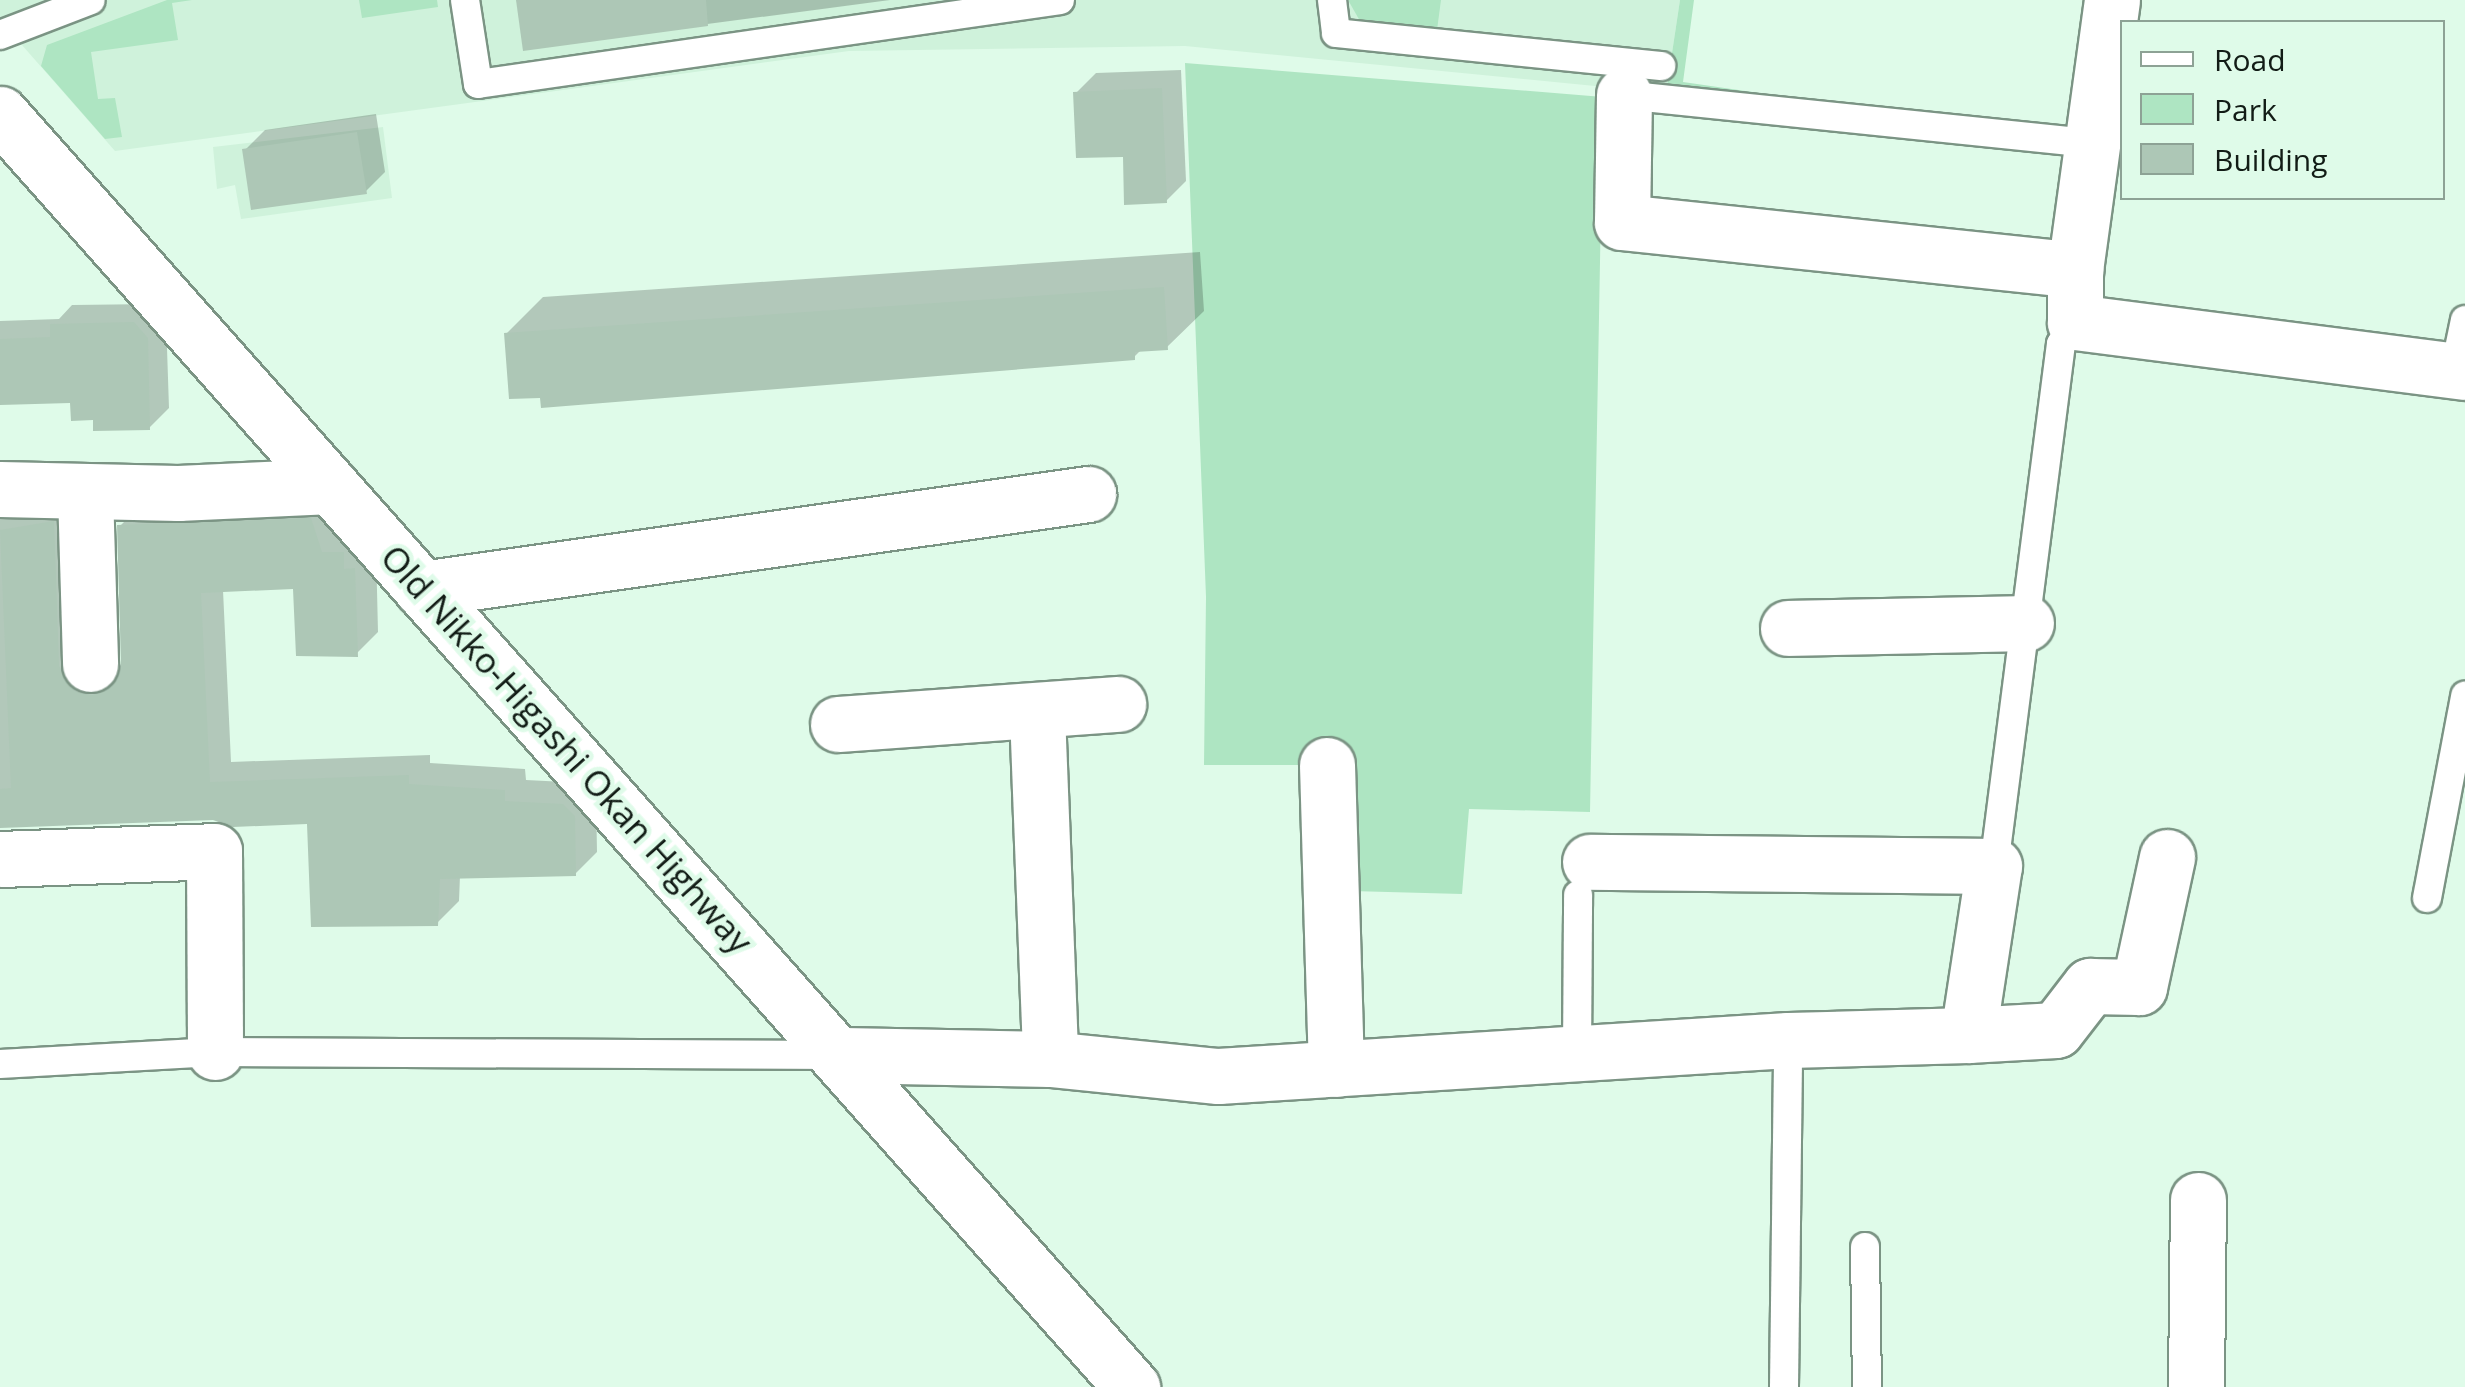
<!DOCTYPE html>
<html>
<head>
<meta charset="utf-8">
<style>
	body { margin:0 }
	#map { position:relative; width:2465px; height:1387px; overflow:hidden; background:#dffbe9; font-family:"Open Sans",sans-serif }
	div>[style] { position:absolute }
	.built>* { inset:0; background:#cff2db }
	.green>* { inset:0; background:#aee5c2 }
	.shadow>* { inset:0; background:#0003 }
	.building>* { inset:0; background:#adc7b6 }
	.roads { filter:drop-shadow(2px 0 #7b9484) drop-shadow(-2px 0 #7b9484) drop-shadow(0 2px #7b9484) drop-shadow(0 -2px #7b9484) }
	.lane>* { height:28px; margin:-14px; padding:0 14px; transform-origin:14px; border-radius:14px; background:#fff }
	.street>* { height:55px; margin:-27.5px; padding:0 27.5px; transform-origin:27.5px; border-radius:27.5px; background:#fff }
	.secondary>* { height:55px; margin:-27.5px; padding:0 27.5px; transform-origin:27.5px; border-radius:27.5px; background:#fff }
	span { translate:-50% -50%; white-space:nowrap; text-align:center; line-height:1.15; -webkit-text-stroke:9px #dffbe9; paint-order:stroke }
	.street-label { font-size:35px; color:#121c16 }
	.legend { position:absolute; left:2120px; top:20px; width:325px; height:180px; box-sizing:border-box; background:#dffbe9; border:2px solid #8da295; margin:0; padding:12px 18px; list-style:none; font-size:30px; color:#121c16 }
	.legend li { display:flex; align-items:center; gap:20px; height:50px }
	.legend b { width:50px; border:2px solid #8da295 }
</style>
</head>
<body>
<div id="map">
	<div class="built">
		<div style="clip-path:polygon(0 0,1680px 0,1666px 93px,1185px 46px,849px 51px,115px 151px,0 20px)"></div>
		<div style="clip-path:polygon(383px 127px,392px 198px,241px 219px,235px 185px,217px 189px,213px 147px)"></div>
	</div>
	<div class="green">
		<div style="clip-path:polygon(167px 0,192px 0,172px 3px,178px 40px,91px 52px,98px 99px,115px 98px,122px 137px,105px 139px,41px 66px,47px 45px)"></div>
		<div style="clip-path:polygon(359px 0,437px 0,438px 7px,362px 18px)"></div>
		<div style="clip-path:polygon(1348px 0,1441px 0,1437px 30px,1360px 21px)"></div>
		<div style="clip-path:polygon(1680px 0,1694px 0,1683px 82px,1955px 121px,1666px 93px)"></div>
		<div style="clip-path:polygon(1185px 63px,1603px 97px,1590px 812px,1469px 809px,1462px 894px,1351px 891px,1346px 765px,1204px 765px,1206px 597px)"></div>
	</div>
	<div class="shadow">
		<div style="clip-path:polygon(518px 0,890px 0,526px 48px)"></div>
		<div style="clip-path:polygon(1181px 70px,1186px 181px,1166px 201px,1076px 93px,1096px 73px)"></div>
		<div style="clip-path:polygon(376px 114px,385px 172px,365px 192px,245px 150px,265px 130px)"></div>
		<div style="clip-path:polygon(1200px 252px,1204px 311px,1167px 347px,1142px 349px,1134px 357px,542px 395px,506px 334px,543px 297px)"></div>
		<div style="clip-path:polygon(154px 304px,166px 318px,169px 408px,149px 428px,95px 417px,73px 400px,0 402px,0 321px,59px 319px,72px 305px)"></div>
		<div style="clip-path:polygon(332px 498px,376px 548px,378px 632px,356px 654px,296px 587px,223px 590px,231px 762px,430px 755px,430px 763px,525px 769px,526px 780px,585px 783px,596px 793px,597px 852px,575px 874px,460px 876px,459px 901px,437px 923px,310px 822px,213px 817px,0 825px,0 504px,74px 501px,113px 675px,124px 665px,120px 526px,141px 505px)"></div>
	</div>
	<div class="building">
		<div style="clip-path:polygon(516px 0,706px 0,708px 26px,523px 51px)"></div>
		<div style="clip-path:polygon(1162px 88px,1167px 203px,1124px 205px,1123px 157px,1076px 158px,1073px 92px)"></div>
		<div style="clip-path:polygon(357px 132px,367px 194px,251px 210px,242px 149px)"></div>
		<div style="clip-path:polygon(1164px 287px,1168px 350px,1135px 352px,1135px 360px,541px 408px,540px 398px,509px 399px,504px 333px)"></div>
		<div style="clip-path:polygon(134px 322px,148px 338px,150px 430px,93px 431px,93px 420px,71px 421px,70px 403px,0 405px,0 339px,50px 337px,50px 324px)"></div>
		<div style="clip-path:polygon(311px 518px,322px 552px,344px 552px,344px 569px,355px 568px,358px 657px,296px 656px,293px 589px,201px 593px,210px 782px,409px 775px,409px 784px,505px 790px,505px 801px,563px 804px,575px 816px,576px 876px,440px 879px,438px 926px,311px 927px,307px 824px,233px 827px,213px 820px,0 828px,0 789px,11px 788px,0 530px,54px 521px,59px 666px,74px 691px,92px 695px,107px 690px,121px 664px,117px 525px)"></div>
	</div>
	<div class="roads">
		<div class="lane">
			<div style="left:465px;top:0;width:85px;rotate:81.2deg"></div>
			<div style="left:478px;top:84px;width:588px;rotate:-8.21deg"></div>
			<div style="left:1332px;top:0;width:33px;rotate:83deg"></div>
			<div style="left:1336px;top:33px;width:327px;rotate:5.8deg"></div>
			<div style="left:0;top:35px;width:97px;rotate:-21deg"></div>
			<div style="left:1624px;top:95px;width:474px;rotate:5.9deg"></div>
			<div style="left:2454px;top:373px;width:54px;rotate:-78.3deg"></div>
			<div style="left:1994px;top:866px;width:526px;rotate:-82.69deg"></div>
			<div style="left:2061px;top:344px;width:26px;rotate:-58deg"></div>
			<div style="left:2427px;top:898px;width:206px;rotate:-79.3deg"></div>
			<div style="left:1577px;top:1054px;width:159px;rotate:-89.6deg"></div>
			<div style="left:0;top:1064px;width:215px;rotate:-3.2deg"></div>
			<div style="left:215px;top:1052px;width:623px;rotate:0.28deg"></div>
			<div style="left:1865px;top:1247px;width:140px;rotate:89.2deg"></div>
			<div style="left:1784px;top:1387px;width:347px;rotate:-89.3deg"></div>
		</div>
		<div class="street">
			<div style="left:2112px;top:0;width:273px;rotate:97.8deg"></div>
			<div style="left:2075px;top:270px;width:52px;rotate:90deg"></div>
			<div style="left:2075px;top:322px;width:393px;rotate:7.3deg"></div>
			<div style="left:1624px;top:95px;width:127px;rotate:90.9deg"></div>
			<div style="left:1622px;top:222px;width:456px;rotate:6deg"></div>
			<div style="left:0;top:489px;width:178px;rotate:1.3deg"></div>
			<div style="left:178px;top:493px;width:153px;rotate:-2.6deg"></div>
			<div style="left:85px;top:492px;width:172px;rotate:88.3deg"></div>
			<div style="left:422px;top:589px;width:673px;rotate:-8.12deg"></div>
			<div style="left:1788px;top:628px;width:238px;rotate:-1.2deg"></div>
			<div style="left:1037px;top:713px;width:346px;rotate:87.8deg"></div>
			<div style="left:838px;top:724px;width:281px;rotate:-4.1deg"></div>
			<div style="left:1327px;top:765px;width:304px;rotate:88.3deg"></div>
			<div style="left:0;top:859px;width:214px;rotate:-2.1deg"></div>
			<div style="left:214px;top:851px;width:201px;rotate:89.7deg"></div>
			<div style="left:1968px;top:1035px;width:88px;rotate:-3.3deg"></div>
			<div style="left:2056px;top:1030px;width:56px;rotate:-52.3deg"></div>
			<div style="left:2090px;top:986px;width:49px;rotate:1.2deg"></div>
			<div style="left:2139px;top:987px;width:133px;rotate:-77.8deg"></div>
			<div style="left:843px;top:1055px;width:207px;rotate:1.1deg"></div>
			<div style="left:1050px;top:1059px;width:169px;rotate:5.8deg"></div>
			<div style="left:1218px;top:1076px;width:571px;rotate:-3.61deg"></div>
			<div style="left:1788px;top:1040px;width:180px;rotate:-1.6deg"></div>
			<div style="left:1968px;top:1035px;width:171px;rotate:-81.3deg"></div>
			<div style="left:1994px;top:866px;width:404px;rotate:-179.4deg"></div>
			<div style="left:2196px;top:1387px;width:187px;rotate:-89.4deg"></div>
		</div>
		<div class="secondary">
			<div style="left:0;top:114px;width:1704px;rotate:48.36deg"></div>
		</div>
	</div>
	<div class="street-label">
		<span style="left:567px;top:749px;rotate:48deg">Old Nikko-Higashi Okan Highway</span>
	</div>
	<ul class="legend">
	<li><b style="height:12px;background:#fff"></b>Road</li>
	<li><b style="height:28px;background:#aee5c2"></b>Park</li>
	<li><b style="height:28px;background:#adc7b6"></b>Building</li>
	</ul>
</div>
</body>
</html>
